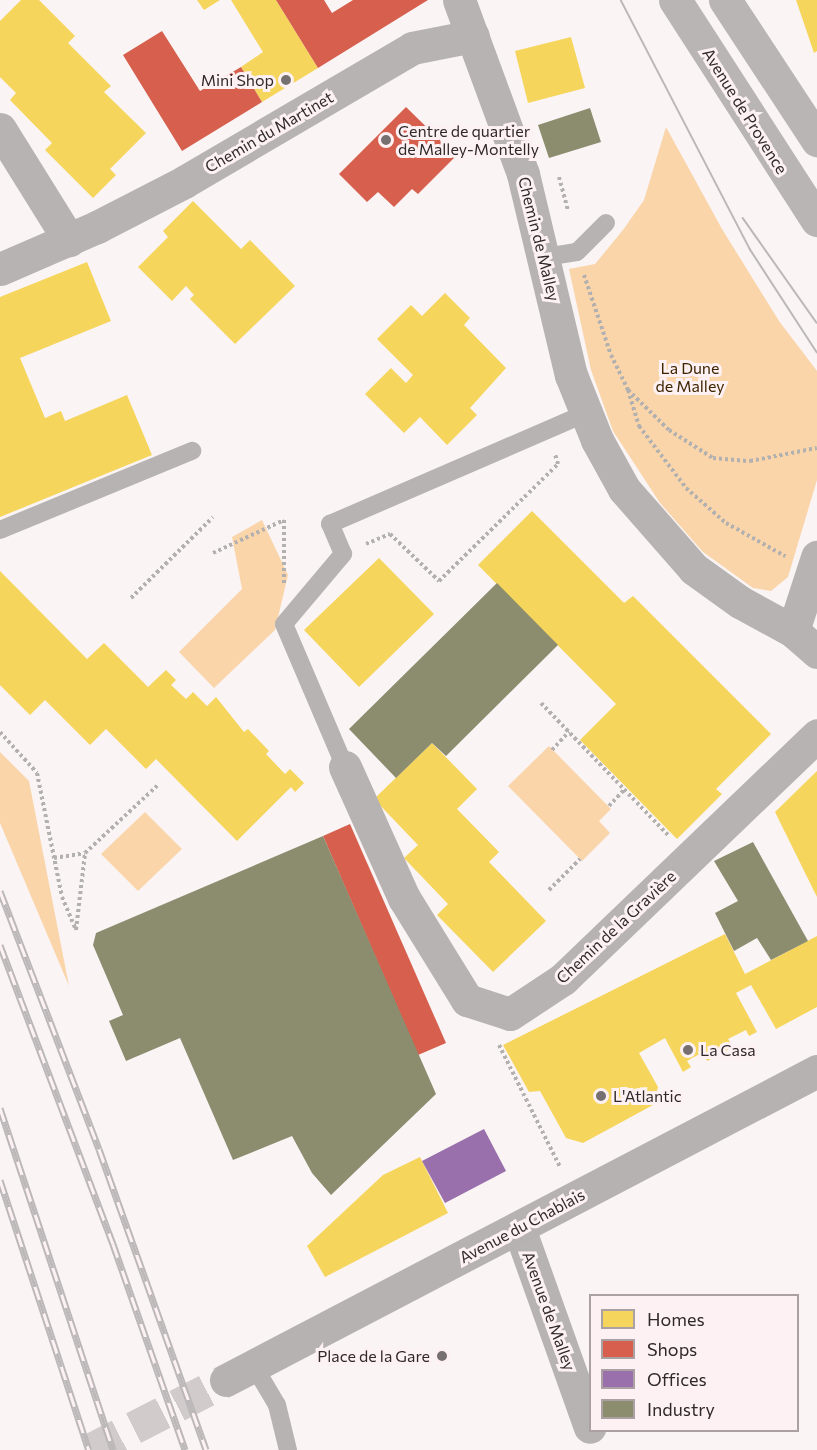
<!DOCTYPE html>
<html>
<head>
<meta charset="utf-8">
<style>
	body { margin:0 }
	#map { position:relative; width:817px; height:1450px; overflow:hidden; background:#faf4f5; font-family:Commissioner,sans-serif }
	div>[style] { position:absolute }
	.green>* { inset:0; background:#fad5aa }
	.homes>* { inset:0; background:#f6d55c }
	.shops>* { inset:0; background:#d6604d }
	.offices>* { inset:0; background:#9970ab }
	.industry>* { inset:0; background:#8c8c6e }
	.secondary-tunnel>* { height:33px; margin-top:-16.5px; transform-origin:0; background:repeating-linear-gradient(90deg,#d2cbcc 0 33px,transparent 0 49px) }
	.path>* { height:4px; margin-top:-2px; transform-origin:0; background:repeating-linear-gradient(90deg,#b3b0b0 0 3px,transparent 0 6px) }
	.service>* { height:18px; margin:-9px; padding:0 9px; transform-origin:9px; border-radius:9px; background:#b6b3b2 }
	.minor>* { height:33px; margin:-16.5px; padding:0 16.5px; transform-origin:16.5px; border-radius:16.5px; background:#b6b3b2 }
	.secondary>* { height:33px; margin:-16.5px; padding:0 16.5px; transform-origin:16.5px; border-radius:16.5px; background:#b5b2b1 }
	.primary>* { height:33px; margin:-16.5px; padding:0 16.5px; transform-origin:16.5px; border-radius:16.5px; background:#b9b5b5 }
	.tram>* { height:1.5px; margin:-0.75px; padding:0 0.75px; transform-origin:0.75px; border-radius:0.75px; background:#bcb8b9 }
	.rail>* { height:7px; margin-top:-3.5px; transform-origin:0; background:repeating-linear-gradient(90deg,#fdf1f3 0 14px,#bcb8b9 0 28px); box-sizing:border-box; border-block:2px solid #bcb8b9 }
	.dots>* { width:16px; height:16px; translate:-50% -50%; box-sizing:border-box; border:3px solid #fdf1f3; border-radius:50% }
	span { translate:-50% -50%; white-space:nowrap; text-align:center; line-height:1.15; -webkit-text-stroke:6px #fdf1f3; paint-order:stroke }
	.poi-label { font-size:16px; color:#30292a }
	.right { translate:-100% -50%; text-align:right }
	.left { translate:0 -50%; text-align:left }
	.street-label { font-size:16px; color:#30292a }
	.park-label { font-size:16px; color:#3e2500 }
	.legend { position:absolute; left:589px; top:1294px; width:210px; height:138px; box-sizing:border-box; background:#fdf1f3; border:2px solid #aba1a3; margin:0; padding:8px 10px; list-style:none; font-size:18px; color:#30292a }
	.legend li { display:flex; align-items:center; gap:12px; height:30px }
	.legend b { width:30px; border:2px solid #aba1a3 }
</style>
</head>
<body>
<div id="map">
	<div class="green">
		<div style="clip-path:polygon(666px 127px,722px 229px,779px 321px,817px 371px,817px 480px,788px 577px,771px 591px,753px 588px,703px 552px,660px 503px,613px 431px,591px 370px,569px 269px,595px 264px,623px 230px,644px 200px)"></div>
		<div style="clip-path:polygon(262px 520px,288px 575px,275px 630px,214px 688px,179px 652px,242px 589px,232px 537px)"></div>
		<div style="clip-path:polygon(549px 746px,611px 809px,599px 821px,610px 833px,582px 861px,508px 786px)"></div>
		<div style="clip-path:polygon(0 752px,29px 781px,69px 986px,0 823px)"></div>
		<div style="clip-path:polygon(145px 812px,182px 849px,138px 891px,101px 854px)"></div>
	</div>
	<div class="homes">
		<div style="clip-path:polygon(21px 0,39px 0,75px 36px,68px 43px,111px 86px,104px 92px,146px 133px,110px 169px,116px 175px,93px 198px,45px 150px,52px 143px,10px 100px,16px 93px,0 77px,0 21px)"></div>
		<div style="clip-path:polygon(197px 0,220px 0,204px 10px)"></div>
		<div style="clip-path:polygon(231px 0,276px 0,318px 68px,262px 102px,241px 67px,263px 52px)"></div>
		<div style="clip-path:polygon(796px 0,817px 0,817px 51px,814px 53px)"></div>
		<div style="clip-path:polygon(571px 37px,585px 88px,528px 103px,515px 51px)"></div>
		<div style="clip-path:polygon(193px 201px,241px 249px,250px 240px,295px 286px,235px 344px,190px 299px,194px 295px,186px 286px,172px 301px,138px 267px,168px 237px,163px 231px)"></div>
		<div style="clip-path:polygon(87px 262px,111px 321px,20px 358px,45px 418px,61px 411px,65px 421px,127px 395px,152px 455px,0 517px,0 297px)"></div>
		<div style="clip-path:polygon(445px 293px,470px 318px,464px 325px,506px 368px,470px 408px,477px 415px,447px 445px,420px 417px,404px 433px,365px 394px,391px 368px,406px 383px,413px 375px,377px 339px,411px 305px,422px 316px)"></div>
		<div style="clip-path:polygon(532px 511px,624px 603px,633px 596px,771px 734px,716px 789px,722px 794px,677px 839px,580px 740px,616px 704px,478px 565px)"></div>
		<div style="clip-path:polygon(379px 558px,434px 614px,359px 687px,304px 630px)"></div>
		<div style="clip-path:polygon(0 571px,87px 659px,104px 643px,148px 687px,166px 670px,176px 680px,171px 685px,186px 699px,193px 692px,207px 706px,216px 697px,244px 732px,248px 729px,269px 751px,266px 754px,285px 774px,290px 769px,304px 783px,295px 792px,291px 787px,237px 841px,156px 759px,146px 769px,106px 729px,90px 745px,45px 700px,30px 715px,0 685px)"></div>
		<div style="clip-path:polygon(432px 743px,477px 789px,457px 809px,499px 852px,489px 862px,546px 921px,493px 972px,437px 915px,448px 904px,404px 858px,418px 845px,374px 799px)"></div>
		<div style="clip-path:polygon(817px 771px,817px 897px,775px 812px)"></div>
		<div style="clip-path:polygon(725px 934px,745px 974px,817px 936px,817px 1007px,776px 1029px,751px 985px,736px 993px,757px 1032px,749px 1036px,746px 1030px,728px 1039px,733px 1047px,707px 1061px,703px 1052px,687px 1061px,691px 1067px,683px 1072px,665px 1038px,639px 1053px,658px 1087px,653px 1105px,583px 1143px,566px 1138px,540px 1091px,529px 1092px,503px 1045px)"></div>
		<div style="clip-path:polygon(420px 1157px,448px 1213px,325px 1277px,307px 1246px,383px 1175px)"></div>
	</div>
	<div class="shops">
		<div style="clip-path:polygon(276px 0,324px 0,332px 13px,353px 0,428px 0,318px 68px)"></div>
		<div style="clip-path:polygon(162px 31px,200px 91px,241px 67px,262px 102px,182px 151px,123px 55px)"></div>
		<div style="clip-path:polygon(406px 107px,456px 156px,418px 194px,412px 189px,394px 207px,378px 192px,367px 202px,339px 174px)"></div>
		<div style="clip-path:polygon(350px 824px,446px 1043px,418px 1055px,323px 836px)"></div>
	</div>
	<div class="offices">
		<div style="clip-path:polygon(484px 1129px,506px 1171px,445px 1203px,422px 1161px)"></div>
	</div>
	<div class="industry">
		<div style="clip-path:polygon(590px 108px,601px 142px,549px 158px,538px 125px)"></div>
		<div style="clip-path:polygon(497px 583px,558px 645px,446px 756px,432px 743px,396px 778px,349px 729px)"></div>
		<div style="clip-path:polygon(323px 836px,436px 1094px,331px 1195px,312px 1173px,292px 1136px,233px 1160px,180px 1038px,126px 1061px,109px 1021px,123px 1015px,93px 945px,96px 933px)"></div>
		<div style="clip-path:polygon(753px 842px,808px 941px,771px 960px,757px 938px,734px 951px,715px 913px,738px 901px,714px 861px)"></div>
	</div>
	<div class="secondary-tunnel">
		<div style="left:90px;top:1450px;width:153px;rotate:-27.2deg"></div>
	</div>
	<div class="path">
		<div style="left:559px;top:177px;width:34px;rotate:75deg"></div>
		<div style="left:584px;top:275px;width:84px;rotate:71.4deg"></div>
		<div style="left:611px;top:355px;width:39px;rotate:64deg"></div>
		<div style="left:628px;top:390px;width:57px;rotate:44.3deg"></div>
		<div style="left:669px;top:430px;width:52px;rotate:32.5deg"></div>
		<div style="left:713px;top:458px;width:37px;rotate:5deg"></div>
		<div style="left:750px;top:461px;width:68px;rotate:-11deg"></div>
		<div style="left:628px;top:390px;width:38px;rotate:73deg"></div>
		<div style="left:639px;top:426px;width:78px;rotate:52.8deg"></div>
		<div style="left:686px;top:488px;width:53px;rotate:41.2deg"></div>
		<div style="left:726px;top:523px;width:68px;rotate:29.2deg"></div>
		<div style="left:366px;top:544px;width:26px;rotate:-23deg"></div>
		<div style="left:390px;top:534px;width:68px;rotate:43.8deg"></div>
		<div style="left:439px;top:581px;width:167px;rotate:-44.5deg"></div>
		<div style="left:558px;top:464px;width:10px;rotate:-107deg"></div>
		<div style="left:213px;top:553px;width:78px;rotate:-24.9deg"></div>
		<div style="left:284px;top:520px;width:65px;rotate:90deg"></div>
		<div style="left:131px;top:598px;width:115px;rotate:-44.6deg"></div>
		<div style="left:541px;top:703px;width:183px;rotate:46.1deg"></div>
		<div style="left:0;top:732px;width:55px;rotate:47.9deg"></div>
		<div style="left:37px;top:773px;width:126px;rotate:78.6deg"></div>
		<div style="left:62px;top:897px;width:36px;rotate:67deg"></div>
		<div style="left:552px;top:750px;width:25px;rotate:-47deg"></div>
		<div style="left:609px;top:806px;width:22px;rotate:-47deg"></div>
		<div style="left:54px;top:858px;width:31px;rotate:-9deg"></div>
		<div style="left:549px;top:890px;width:44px;rotate:-45deg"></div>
		<div style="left:76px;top:930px;width:78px;rotate:-83.3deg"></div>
		<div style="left:85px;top:853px;width:101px;rotate:-43deg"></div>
		<div style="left:499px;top:1045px;width:136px;rotate:63.4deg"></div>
	</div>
	<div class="service">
		<div style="left:545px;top:257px;width:32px;rotate:-9deg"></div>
		<div style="left:577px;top:252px;width:41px;rotate:-45deg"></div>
		<div style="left:0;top:530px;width:208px;rotate:-22.4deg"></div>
		<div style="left:345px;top:767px;width:155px;rotate:-113.1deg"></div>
		<div style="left:284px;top:624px;width:92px;rotate:-49.9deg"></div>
		<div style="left:343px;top:554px;width:33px;rotate:-113deg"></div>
		<div style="left:330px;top:524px;width:280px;rotate:-23.4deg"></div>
		<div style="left:254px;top:1366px;width:45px;rotate:59.5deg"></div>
		<div style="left:277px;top:1405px;width:46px;rotate:76.3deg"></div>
	</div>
	<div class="minor">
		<div style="left:459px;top:0;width:185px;rotate:69.8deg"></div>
		<div style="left:523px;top:174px;width:207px;rotate:76.6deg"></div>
		<div style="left:571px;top:375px;width:70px;rotate:68.2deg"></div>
		<div style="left:597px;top:440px;width:56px;rotate:61.1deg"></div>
		<div style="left:624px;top:489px;width:106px;rotate:48.8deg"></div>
		<div style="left:694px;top:569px;width:57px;rotate:35.7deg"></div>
		<div style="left:740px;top:602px;width:60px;rotate:28.7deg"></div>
		<div style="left:793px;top:631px;width:32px;rotate:41deg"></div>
		<div style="left:0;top:129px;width:131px;rotate:58.1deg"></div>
		<div style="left:0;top:269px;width:106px;rotate:-23.4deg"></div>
		<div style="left:97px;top:227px;width:98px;rotate:-27.3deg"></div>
		<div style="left:184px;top:182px;width:264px;rotate:-30.4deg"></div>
		<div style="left:412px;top:48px;width:62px;rotate:-11.1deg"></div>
		<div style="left:793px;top:631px;width:78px;rotate:-72deg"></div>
		<div style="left:345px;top:767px;width:144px;rotate:65.8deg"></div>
		<div style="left:404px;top:898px;width:120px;rotate:58.3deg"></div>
		<div style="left:467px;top:1000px;width:45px;rotate:18deg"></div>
		<div style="left:510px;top:1014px;width:64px;rotate:-33.4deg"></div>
		<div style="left:563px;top:979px;width:352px;rotate:-43.8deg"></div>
		<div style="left:519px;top:1228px;width:211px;rotate:70.4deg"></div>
	</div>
	<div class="secondary">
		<div style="left:226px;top:1380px;width:667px;rotate:-27.6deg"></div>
	</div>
	<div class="primary">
		<div style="left:675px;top:0;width:262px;rotate:57.2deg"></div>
		<div style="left:725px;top:0;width:168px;rotate:56.7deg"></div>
	</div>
	<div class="tram">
		<div style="left:621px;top:0;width:280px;rotate:62.6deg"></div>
		<div style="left:750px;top:249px;width:123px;rotate:57deg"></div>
		<div style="left:743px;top:218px;width:128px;rotate:54.8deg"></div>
	</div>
	<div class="rail">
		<div style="left:0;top:891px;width:276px;rotate:69deg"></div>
		<div style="left:99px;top:1149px;width:319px;rotate:70.4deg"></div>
		<div style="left:0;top:945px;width:320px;rotate:69.3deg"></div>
		<div style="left:113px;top:1244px;width:218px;rotate:70.7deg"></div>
		<div style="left:0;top:1108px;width:360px;rotate:71.7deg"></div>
		<div style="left:0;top:1180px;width:284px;rotate:71.8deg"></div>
	</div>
	<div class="dots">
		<div style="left:286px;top:80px;background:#777071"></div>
		<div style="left:386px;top:140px;background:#777071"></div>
		<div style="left:688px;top:1050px;background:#777071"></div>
		<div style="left:601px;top:1096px;background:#777071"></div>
		<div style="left:442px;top:1356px;background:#777071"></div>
	</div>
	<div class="poi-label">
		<span class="right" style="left:274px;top:80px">Mini Shop</span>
		<span class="left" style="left:398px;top:140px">Centre de quartier<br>de Malley-Montelly</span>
		<span class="left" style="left:700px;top:1050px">La Casa</span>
		<span class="left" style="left:613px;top:1096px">L'Atlantic</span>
		<span class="right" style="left:430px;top:1356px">Place de la Gare</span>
	</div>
	<div class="street-label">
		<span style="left:745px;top:111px;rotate:58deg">Avenue de Provence</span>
		<span style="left:269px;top:132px;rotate:-30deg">Chemin du Martinet</span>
		<span style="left:539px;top:239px;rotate:76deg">Chemin de Malley</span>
		<span style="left:616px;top:927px;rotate:-43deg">Chemin de la Gravière</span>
		<span style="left:522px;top:1226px;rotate:-28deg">Avenue du Chablais</span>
		<span style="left:549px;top:1311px;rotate:70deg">Avenue de Malley</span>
	</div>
	<div class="park-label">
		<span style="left:690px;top:377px">La Dune<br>de Malley</span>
	</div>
	<ul class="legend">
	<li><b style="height:16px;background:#f6d55c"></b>Homes</li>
	<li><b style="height:16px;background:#d6604d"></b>Shops</li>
	<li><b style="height:16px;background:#9970ab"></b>Offices</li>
	<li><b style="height:16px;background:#8c8c6e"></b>Industry</li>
	</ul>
</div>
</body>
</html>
